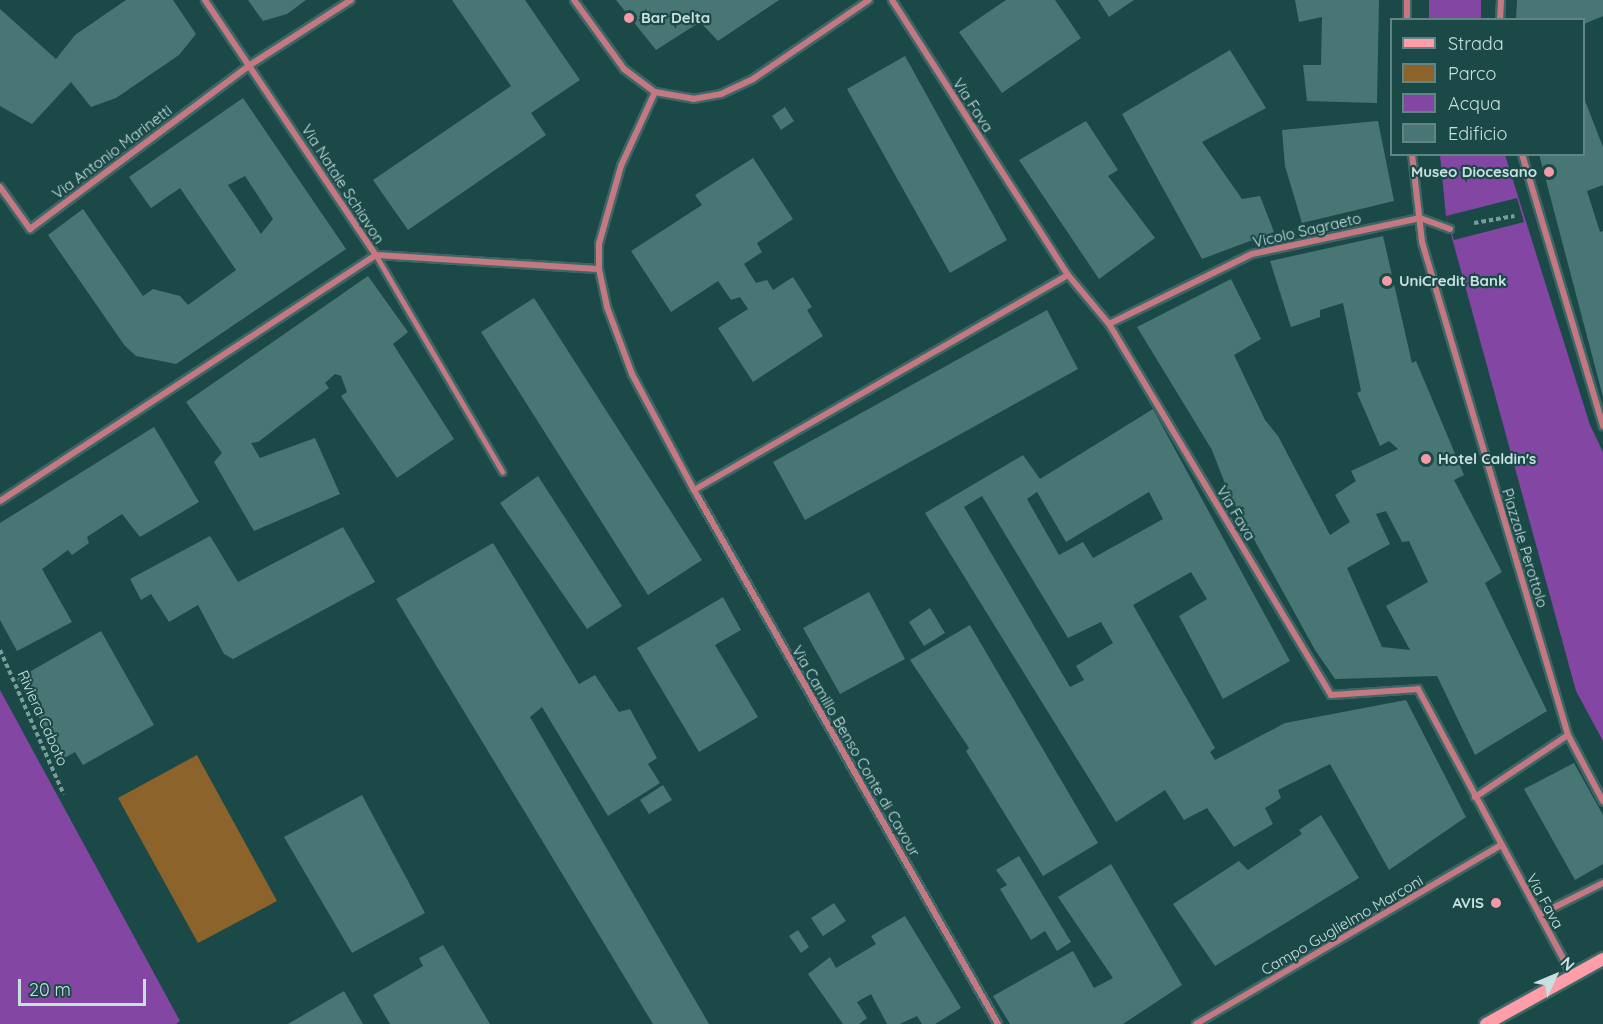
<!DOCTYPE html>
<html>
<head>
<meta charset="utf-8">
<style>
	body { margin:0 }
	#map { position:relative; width:1603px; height:1024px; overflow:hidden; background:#1a4948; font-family:Quicksand,sans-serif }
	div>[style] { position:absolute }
	.green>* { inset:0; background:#8b632b }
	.water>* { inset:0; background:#8346a3 }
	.pier>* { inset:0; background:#1a4948 }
	.building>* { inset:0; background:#487674 }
	.path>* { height:4px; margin-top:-2px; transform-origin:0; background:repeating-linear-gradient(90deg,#7a9c9b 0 4.5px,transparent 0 7.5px) }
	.roads { filter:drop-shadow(2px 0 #3d6766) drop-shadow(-2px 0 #3d6766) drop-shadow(0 2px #3d6766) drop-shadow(0 -2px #3d6766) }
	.lane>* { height:4.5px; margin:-2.25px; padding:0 2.25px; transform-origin:2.25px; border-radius:2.25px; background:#c47881 }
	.street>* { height:6px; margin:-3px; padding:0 3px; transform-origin:3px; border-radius:3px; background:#c47881 }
	.secondary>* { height:12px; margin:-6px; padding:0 6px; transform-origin:6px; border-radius:6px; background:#ff9ea9 }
	.dots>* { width:16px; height:16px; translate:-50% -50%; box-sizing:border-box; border:3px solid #1a4948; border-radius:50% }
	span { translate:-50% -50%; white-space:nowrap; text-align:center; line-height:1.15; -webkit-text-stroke:4.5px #1a4948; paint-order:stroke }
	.poi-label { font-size:15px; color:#c8e0df; font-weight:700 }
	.left { translate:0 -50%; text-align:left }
	.right { translate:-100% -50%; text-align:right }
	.street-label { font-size:15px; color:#c8e0df }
	.legend { position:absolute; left:1390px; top:18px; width:195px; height:138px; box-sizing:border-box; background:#1a4948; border:2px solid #608584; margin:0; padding:8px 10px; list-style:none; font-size:18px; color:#c8e0df }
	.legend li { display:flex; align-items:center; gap:12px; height:30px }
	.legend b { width:30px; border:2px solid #608584 }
	.north { position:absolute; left:1525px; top:946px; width:60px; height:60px; -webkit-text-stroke:4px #1a4948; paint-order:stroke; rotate:46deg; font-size:16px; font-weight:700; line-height:24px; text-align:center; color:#c8e0df }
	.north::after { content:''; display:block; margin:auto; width:21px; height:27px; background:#c8e0df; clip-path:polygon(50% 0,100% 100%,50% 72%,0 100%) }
	.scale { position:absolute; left:18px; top:979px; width:128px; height:27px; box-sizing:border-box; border:3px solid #c8e0df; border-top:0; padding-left:8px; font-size:18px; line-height:21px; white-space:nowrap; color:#c8e0df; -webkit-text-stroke:4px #1a4948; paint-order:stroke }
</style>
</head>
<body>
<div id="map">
	<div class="green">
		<div style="clip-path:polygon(197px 755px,277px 901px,198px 943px,118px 798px)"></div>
	</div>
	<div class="water">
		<div style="clip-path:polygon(1429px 0,1481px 0,1481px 19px,1429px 19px)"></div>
		<div style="clip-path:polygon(1440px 155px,1505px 155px,1590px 425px,1603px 452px,1603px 741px,1576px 691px,1446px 216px)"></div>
		<div style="clip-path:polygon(0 690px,180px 1021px,176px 1024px,0 1024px)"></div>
	</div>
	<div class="pier">
		<div style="clip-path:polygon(1517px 198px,1524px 222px,1454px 240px,1446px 216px)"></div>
	</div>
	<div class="building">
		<div style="clip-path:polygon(126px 0,173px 0,196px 34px,179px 55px,116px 98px,91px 107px,71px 82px,32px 124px,0 106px,0 9px,56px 59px,75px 35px)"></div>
		<div style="clip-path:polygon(248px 0,306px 0,287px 14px,263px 21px)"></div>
		<div style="clip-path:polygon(452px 0,525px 0,580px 80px,531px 113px,546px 135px,408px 230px,373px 180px,511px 86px)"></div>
		<div style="clip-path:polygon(616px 0,779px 0,718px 41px,700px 22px,656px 50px)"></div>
		<div style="clip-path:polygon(1006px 0,1055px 0,1081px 38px,1002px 93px,959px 32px)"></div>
		<div style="clip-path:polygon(1098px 0,1134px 0,1109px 17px)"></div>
		<div style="clip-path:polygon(1295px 0,1379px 0,1377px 103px,1307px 101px,1303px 65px,1321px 65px,1322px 17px,1299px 22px)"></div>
		<div style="clip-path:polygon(1517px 0,1603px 0,1603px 16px,1584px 24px,1584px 20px,1516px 20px)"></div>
		<div style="clip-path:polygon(1230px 50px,1266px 108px,1202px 142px,1242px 199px,1260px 196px,1274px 232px,1202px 259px,1122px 114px)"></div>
		<div style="clip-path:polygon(905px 56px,1007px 240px,950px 273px,847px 89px)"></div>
		<div style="clip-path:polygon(evenodd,243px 98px,346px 249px,176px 364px,136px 356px,125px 346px,48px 235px,83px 209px,143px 296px,153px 289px,180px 296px,188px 305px,236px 270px,180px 188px,151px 208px,129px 177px,243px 98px,245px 176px,273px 219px,261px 234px,228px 185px,245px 176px)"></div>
		<div style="clip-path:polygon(1584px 98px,1603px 147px,1603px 185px,1587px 191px,1600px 232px,1603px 231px,1603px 397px,1539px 154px,1584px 154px)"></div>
		<div style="clip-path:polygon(785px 107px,794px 121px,781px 130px,772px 116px)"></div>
		<div style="clip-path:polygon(1086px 121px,1118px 170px,1108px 176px,1155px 238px,1099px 279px,1019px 160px)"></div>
		<div style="clip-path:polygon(1378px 121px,1394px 201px,1302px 223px,1285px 166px,1282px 130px)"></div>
		<div style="clip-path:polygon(753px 158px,793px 219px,757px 243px,762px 252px,744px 264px,756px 283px,767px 280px,773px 290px,793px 277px,812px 307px,807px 310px,823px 336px,753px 382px,718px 328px,748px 309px,740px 297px,731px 300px,718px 281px,671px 312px,631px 251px,702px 205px,695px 195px)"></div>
		<div style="clip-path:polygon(evenodd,1383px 236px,1412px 363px,1416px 361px,1464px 475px,1454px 480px,1502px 572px,1485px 583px,1547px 711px,1475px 755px,1437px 676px,1335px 679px,1315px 650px,1229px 494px,1212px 450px,1137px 327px,1231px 279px,1261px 339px,1234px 355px,1265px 420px,1278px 436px,1330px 535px,1350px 522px,1335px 495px,1356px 481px,1351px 471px,1398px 449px,1389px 441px,1380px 446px,1357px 393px,1361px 391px,1343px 303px,1320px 310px,1320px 317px,1291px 327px,1270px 261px,1383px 236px,1386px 511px,1402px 542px,1409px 541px,1428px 582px,1386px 606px,1410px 650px,1382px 647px,1347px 568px,1390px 544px,1376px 514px,1386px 511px)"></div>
		<div style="clip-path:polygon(368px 276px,408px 332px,393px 344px,454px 439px,397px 478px,341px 396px,347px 392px,341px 376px,335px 374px,325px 383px,329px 388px,258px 442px,251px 443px,260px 458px,315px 438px,340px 494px,254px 531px,214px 462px,222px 453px,186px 402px)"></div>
		<div style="clip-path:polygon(534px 298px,702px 560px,648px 595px,481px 332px)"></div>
		<div style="clip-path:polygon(1047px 310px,1078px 369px,805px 520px,773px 462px)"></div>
		<div style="clip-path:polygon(evenodd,1153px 409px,1290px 661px,1223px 699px,1179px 616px,1207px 599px,1191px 572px,1133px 605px,1215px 748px,1210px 752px,1215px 760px,1285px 723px,1406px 700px,1466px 817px,1389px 870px,1330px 764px,1278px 790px,1281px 798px,1265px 808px,1273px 824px,1234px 847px,1207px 808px,1184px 820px,1165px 790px,1116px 822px,925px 513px,1023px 455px,1040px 479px,1153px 409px,1037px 492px,1066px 542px,1149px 492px,1163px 519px,1093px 558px,1083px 542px,1059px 555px,1027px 499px,1037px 492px,1153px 409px,982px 496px,1068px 638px,1101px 622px,1113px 643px,1076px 666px,1084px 680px,1070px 687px,964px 507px,982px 496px)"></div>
		<div style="clip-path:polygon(154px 427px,199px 502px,140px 537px,122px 514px,87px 537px,89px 543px,72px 555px,68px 550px,42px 569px,72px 622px,17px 651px,0 620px,0 523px)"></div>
		<div style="clip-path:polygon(538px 476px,622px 606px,587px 629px,500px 503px)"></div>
		<div style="clip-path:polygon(343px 527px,375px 582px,233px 659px,224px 654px,198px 605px,169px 622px,151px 594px,141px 600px,130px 579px,210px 536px,238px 582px)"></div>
		<div style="clip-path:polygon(493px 543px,579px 684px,595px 675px,619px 712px,630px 709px,657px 758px,648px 764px,660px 783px,608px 816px,542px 707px,530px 717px,709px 1024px,653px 1024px,396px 599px)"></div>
		<div style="clip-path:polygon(869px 592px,905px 659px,840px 694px,803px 628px)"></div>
		<div style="clip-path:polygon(723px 597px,741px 630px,715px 645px,758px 717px,699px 752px,637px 648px)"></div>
		<div style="clip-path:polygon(930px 608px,945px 633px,924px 646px,909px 622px)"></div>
		<div style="clip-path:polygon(970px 625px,1098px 843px,1043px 876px,966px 751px,969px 748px,910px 660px)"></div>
		<div style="clip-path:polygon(101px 631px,154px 725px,83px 765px,75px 752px,63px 759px,17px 679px)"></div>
		<div style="clip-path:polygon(1574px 763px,1603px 815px,1603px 864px,1575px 880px,1524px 789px)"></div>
		<div style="clip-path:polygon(663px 785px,672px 800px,649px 814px,640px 800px)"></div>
		<div style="clip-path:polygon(362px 795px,425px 913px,352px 953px,284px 837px)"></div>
		<div style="clip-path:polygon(1321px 815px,1359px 878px,1215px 966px,1173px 904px,1239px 861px,1248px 870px,1302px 834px,1299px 830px)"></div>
		<div style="clip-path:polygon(1019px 856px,1071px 942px,1057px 951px,1045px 931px,1031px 940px,1000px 889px,1007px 885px,996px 870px)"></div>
		<div style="clip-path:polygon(1111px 864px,1182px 985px,1123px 1024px,1010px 1024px,993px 996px,1073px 951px,1094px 988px,1113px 978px,1058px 897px)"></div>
		<div style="clip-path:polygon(834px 903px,846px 921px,823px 936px,811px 918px)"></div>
		<div style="clip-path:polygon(905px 916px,961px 1008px,935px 1024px,922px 1024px,917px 1016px,900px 1024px,887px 1024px,871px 994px,857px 1002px,867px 1018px,859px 1024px,843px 1024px,808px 974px,830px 957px,836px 968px,876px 944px,871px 936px)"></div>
		<div style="clip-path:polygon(798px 930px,809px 947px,801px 953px,789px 936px)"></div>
		<div style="clip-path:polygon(443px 945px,490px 1024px,390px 1024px,373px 995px,423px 966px,419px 958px)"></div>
		<div style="clip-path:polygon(344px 991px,363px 1024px,288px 1024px)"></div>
	</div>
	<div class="path">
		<div style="left:1474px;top:223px;width:41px;rotate:-9.9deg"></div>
		<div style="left:0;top:650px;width:158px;rotate:66.2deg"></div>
	</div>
	<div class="roads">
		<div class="lane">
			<div style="left:376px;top:255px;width:251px;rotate:59.7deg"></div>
		</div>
		<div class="street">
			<div style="left:205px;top:0;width:307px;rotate:56.2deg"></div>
			<div style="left:376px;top:255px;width:223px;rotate:3.6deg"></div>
			<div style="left:574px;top:0;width:85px;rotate:54.1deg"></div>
			<div style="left:624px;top:69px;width:39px;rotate:37deg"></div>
			<div style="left:655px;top:92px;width:39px;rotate:10deg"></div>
			<div style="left:693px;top:99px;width:28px;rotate:-10deg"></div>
			<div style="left:721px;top:94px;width:35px;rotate:-25deg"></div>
			<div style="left:753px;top:79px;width:140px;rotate:-34.3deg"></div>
			<div style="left:892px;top:0;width:326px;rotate:57.4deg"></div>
			<div style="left:1068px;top:275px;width:64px;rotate:50.1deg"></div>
			<div style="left:1109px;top:324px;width:432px;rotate:59.1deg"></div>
			<div style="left:1331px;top:695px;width:87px;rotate:-3.9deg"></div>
			<div style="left:1418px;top:689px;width:325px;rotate:61.7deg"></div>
			<div style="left:1407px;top:20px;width:20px;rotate:-90deg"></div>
			<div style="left:1500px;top:20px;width:20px;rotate:-87deg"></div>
			<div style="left:655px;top:92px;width:81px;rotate:114.7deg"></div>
			<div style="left:621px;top:166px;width:81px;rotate:105.8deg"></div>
			<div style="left:599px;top:244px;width:25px;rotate:90deg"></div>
			<div style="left:599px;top:269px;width:39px;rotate:78deg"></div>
			<div style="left:607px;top:307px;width:72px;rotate:69.5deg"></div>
			<div style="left:632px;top:374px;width:132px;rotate:61.9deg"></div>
			<div style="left:694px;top:490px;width:614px;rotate:60.35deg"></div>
			<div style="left:1412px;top:154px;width:89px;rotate:83.5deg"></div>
			<div style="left:1422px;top:242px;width:514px;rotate:73.5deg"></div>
			<div style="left:1568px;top:735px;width:112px;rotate:146.3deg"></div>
			<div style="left:1522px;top:154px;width:284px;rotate:73.4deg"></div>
			<div style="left:0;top:187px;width:52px;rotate:54.5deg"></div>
			<div style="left:30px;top:229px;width:274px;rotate:-36.7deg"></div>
			<div style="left:250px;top:65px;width:120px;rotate:-32.8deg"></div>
			<div style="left:1109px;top:324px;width:159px;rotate:-26.1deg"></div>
			<div style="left:1252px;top:254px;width:172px;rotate:-12.1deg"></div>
			<div style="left:1420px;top:218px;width:32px;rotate:20deg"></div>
			<div style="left:694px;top:490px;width:431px;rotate:-29.9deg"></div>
			<div style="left:0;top:501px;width:449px;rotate:-33.2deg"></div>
			<div style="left:1568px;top:735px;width:75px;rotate:62.1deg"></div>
			<div style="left:1541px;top:914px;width:69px;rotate:-26.6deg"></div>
			<div style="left:1196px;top:1024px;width:352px;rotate:-30.4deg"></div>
		</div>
		<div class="secondary">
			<div style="left:1486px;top:1024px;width:134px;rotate:-29.1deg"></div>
		</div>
	</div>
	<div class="dots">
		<div style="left:629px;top:18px;background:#f49aa4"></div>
		<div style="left:1549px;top:172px;background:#f49aa4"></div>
		<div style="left:1387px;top:281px;background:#f49aa4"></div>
		<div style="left:1426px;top:459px;background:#f49aa4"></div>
		<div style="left:1496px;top:903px;background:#f49aa4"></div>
	</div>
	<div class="poi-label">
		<span class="left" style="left:641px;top:18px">Bar Delta</span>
		<span class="right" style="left:1537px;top:172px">Museo Diocesano</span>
		<span class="left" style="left:1399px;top:281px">UniCredit Bank</span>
		<span class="left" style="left:1438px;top:459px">Hotel Caldin's</span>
		<span class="right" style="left:1484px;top:903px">AVIS</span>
	</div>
	<div class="street-label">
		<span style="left:973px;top:105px;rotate:57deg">Via Fava</span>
		<span style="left:112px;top:152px;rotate:-37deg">Via Antonio Marinetti</span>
		<span style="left:343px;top:184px;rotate:57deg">Via Natale Schiavon</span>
		<span style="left:1307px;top:230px;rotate:-13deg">Vicolo Sagraeto</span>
		<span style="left:1236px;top:513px;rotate:59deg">Via Fava</span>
		<span style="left:1525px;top:548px;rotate:73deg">Piazzale Perottolo</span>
		<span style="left:43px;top:718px;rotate:66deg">Riviera Caboto</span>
		<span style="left:856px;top:751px;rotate:60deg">Via Camillo Benso Conte di Cavour</span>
		<span style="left:1545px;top:901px;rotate:61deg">Via Fava</span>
		<span style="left:1342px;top:925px;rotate:-30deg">Campo Guglielmo Marconi</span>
	</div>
	<ul class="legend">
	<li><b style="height:8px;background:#ff9ea9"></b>Strada</li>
	<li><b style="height:16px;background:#8b632b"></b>Parco</li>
	<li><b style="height:16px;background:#8346a3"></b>Acqua</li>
	<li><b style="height:16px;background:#487674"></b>Edificio</li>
	</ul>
	<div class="north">N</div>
	<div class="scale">20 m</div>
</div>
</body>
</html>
